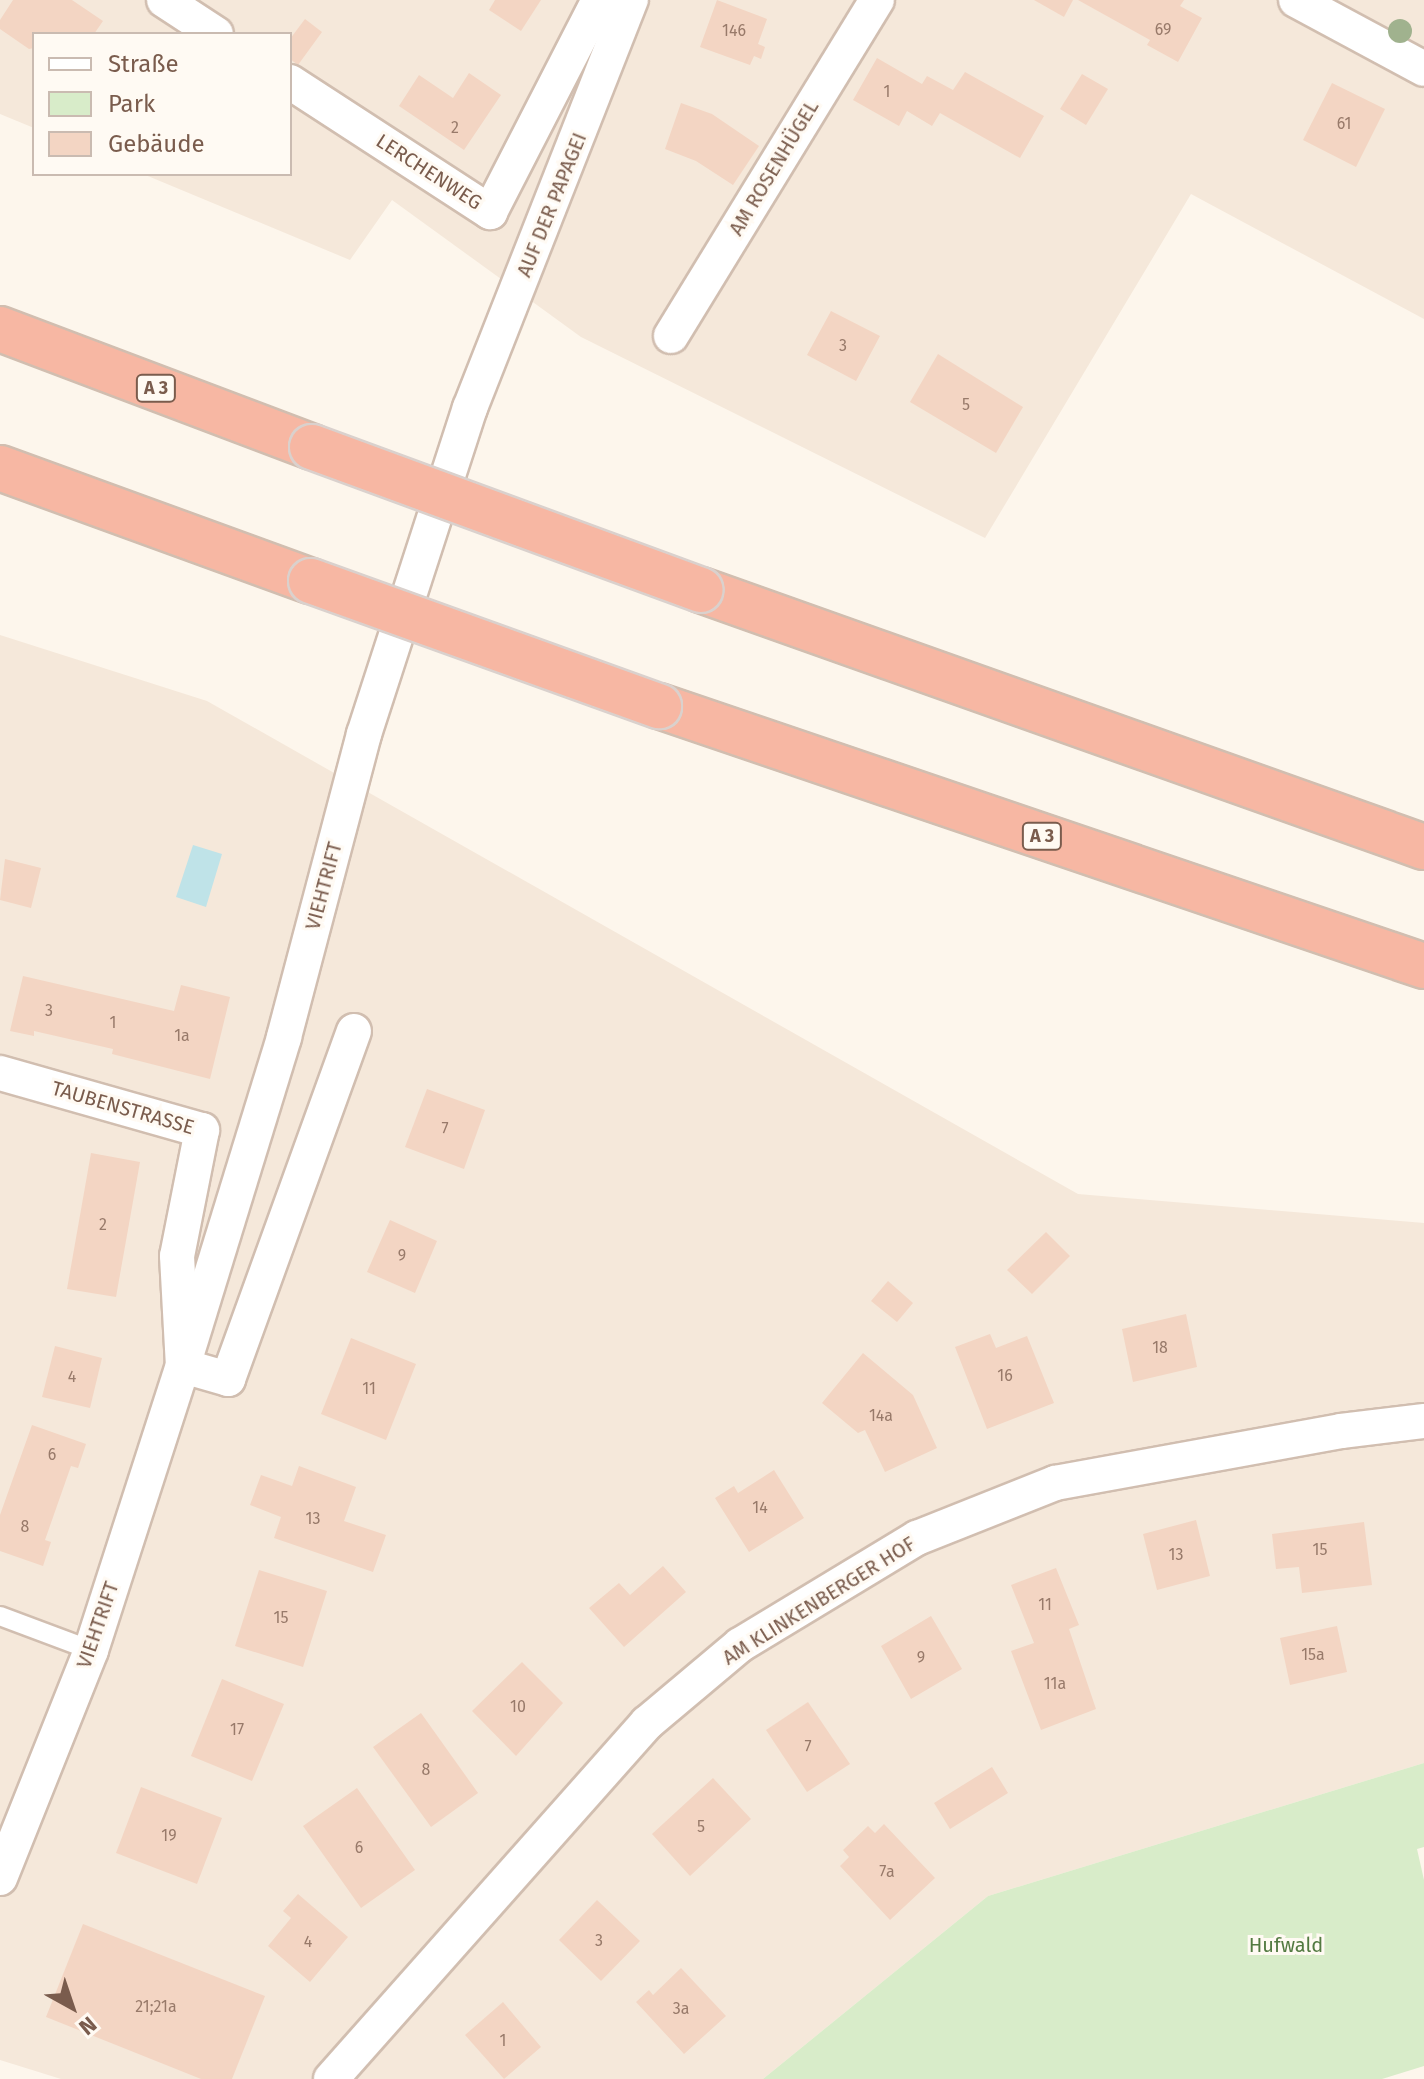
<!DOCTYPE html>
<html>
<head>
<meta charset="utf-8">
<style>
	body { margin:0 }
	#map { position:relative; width:1424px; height:2079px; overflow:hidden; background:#fdf6ec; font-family:"Fira Sans",sans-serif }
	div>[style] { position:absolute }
	.residential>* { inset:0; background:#f5e8da }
	.green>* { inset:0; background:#d8ecc9 }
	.water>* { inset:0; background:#bfe3e8 }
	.building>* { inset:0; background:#f3d5c3 }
	.roads { filter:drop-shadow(2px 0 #d1beb0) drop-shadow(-2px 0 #d1beb0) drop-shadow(0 2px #d1beb0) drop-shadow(0 -2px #d1beb0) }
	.lane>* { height:18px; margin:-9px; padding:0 9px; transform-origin:9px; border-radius:9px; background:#fff }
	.street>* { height:34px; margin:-17px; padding:0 17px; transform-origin:17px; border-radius:17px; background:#fff }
	.highway>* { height:44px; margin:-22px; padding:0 22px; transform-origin:22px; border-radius:22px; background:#f7b7a3 }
	.bridges { filter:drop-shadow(2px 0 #dad1cd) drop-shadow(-2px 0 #dad1cd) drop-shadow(0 2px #dad1cd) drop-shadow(0 -2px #dad1cd) }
	.highway-bridge>* { height:44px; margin:-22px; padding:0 22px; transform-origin:22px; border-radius:22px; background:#f7b7a3 }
	.trees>* { width:24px; height:24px; margin:-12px; border-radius:50%; background:#a0b28e }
	span { translate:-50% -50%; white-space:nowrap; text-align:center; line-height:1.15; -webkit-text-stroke:6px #fffaf3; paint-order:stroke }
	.number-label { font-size:16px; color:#987a6a }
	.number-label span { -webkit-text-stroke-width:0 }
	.shield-label span { padding:2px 6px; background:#fffaf3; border:2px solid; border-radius:6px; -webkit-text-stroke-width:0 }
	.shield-label { font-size:18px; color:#7a5c4d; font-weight:700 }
	.street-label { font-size:20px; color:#7a5c4d }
	.park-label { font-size:20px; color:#537a41 }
	.legend { position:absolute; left:32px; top:32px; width:260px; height:144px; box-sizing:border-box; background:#fffaf3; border:2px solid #cabbb1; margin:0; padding:10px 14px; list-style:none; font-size:24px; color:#7a5c4d }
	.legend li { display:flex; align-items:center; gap:16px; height:40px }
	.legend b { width:40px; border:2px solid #cabbb1 }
	.north { position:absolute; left:32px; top:1967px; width:80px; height:80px; -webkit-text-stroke:6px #fffaf3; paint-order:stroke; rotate:140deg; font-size:22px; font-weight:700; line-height:32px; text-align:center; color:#7a5c4d }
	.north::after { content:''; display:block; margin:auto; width:28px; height:36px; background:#7a5c4d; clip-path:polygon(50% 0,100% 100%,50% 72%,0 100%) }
</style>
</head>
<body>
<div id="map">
	<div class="residential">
		<div style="clip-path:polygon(0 0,1424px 0,1424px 319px,1191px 194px,985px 538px,581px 337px,392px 200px,350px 260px,143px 174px,290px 174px,290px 34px,34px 34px,34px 128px,0 114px)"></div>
		<div style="clip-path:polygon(0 635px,207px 701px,1078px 1194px,1424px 1223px,1424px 1763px,988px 1896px,763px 2079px,61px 2079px,0 2060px)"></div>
	</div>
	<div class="green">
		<div style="clip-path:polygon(1424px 1763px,1424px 1847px,1417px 1849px,1424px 1880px,1424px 2066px,1382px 2079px,763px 2079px,988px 1896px)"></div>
	</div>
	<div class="water">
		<div style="clip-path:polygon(193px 845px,222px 854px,206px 907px,176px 897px)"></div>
	</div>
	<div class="building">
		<div style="clip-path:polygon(13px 0,72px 0,103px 21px,94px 34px,34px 34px,34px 48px,29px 49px,0 29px,0 20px)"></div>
		<div style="clip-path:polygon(495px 0,541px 0,521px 31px,489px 10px)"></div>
		<div style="clip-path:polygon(717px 0,767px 19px,758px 44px,765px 47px,761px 59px,754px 56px,750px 65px,700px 47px)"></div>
		<div style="clip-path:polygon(1034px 0,1073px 0,1064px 17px)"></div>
		<div style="clip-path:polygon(1078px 0,1184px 0,1180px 6px,1202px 18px,1178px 62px,1147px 45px,1150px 40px)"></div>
		<div style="clip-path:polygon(305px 19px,322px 32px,298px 65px,290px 59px,290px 39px)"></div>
		<div style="clip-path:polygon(877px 58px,922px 84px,927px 76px,953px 90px,965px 72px,1044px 116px,1020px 158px,940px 113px,932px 126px,907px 111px,899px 126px,853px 100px)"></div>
		<div style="clip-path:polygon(469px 73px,501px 95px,464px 150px,399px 106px,419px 75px,453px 98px)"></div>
		<div style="clip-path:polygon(1082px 74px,1108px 89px,1086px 125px,1060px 109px)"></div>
		<div style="clip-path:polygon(1332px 83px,1385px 109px,1356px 167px,1303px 140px)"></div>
		<div style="clip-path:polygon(681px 103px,712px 114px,759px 146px,733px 185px,696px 161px,665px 149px)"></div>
		<div style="clip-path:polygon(831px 311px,880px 336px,856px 381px,807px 355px)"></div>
		<div style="clip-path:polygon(938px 354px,1023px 407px,996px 453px,910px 402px)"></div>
		<div style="clip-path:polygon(5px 859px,41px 868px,31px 908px,0 900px)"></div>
		<div style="clip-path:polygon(23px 976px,174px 1011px,181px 985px,230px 997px,210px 1079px,112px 1054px,113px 1049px,34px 1031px,34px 1036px,10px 1031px)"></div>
		<div style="clip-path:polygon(427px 1089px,485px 1110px,464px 1169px,405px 1147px)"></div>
		<div style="clip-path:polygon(91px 1153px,140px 1162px,116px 1297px,67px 1289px)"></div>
		<div style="clip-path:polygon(390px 1220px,437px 1241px,415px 1293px,367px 1272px)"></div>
		<div style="clip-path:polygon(1046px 1232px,1070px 1256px,1032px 1294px,1007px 1270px)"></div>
		<div style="clip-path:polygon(888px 1281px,913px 1303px,897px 1322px,871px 1301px)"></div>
		<div style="clip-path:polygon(1186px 1314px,1197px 1367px,1133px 1382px,1122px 1329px)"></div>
		<div style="clip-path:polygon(990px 1334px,996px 1348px,1027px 1336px,1054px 1403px,987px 1429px,955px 1347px)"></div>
		<div style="clip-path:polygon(351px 1338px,416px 1364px,386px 1440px,321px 1414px)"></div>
		<div style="clip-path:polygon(55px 1346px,102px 1358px,90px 1408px,42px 1397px)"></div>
		<div style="clip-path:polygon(863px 1353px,913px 1395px,937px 1448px,885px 1472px,865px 1430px,858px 1433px,822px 1403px)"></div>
		<div style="clip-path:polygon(32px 1425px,86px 1444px,78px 1468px,71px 1466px,45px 1540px,51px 1542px,43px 1566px,0 1551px,0 1515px)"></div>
		<div style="clip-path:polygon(299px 1466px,356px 1487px,344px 1521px,386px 1535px,373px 1572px,274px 1538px,281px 1517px,250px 1505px,261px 1475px,292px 1486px)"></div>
		<div style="clip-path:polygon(774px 1470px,804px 1518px,749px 1552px,715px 1498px,734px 1486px,738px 1493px)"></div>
		<div style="clip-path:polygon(1196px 1520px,1210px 1576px,1157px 1590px,1143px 1534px)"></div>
		<div style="clip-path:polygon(1364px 1522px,1372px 1585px,1302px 1593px,1299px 1567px,1276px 1569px,1272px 1534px)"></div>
		<div style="clip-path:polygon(663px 1566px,686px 1592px,624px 1647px,589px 1608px,619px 1583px,630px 1595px)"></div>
		<div style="clip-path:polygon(1056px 1568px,1079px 1625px,1069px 1629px,1096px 1709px,1041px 1730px,1011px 1651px,1034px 1643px,1011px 1585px)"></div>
		<div style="clip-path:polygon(259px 1570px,327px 1591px,303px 1667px,235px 1646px)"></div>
		<div style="clip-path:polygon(931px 1616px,962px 1669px,911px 1699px,881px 1646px)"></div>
		<div style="clip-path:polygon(1337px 1626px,1347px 1672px,1290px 1685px,1280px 1638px)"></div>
		<div style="clip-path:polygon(522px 1662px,563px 1703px,516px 1756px,472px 1711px)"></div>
		<div style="clip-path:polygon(222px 1679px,284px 1704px,252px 1781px,191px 1756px)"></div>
		<div style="clip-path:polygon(808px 1702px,850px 1764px,807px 1792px,766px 1730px)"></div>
		<div style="clip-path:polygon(421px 1713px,478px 1793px,431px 1827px,373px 1747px)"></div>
		<div style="clip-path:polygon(992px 1767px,1008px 1793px,950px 1829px,934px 1803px)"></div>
		<div style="clip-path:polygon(713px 1778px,751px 1819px,690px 1876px,652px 1834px)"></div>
		<div style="clip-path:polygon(141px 1787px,222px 1818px,197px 1884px,116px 1853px)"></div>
		<div style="clip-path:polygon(357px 1788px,415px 1870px,361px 1908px,303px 1826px)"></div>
		<div style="clip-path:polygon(884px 1824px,935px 1878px,890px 1920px,840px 1866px,849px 1857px,843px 1850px,868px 1826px,875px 1833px)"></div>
		<div style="clip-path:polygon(298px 1894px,348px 1937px,310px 1982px,268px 1946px,291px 1918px,283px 1911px)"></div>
		<div style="clip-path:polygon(597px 1900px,640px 1941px,601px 1981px,559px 1940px)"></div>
		<div style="clip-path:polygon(83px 1924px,265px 1996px,232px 2079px,201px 2079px,46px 2017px)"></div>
		<div style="clip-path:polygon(681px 1968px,726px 2016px,684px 2054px,636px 2002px,649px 1990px,653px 1995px)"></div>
		<div style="clip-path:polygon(503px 2002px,541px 2047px,504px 2079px,465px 2035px)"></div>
	</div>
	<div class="roads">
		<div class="lane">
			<div style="left:0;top:1616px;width:97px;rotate:20.5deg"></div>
		</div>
		<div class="street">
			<div style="left:164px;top:0;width:62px;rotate:33.2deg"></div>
			<div style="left:1296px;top:0;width:145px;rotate:28.3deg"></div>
			<div style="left:290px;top:82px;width:239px;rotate:33deg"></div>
			<div style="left:490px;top:212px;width:238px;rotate:-62.8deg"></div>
			<div style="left:671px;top:336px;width:394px;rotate:-58.5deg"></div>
			<div style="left:0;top:1073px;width:210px;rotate:15.8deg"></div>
			<div style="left:202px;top:1130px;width:128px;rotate:101.2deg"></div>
			<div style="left:177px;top:1256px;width:110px;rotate:86.9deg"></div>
			<div style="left:183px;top:1366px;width:47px;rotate:16.1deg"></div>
			<div style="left:228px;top:1379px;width:370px;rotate:-70.1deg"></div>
			<div style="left:0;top:1878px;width:245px;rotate:-68.2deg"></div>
			<div style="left:91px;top:1650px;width:299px;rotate:-72.1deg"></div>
			<div style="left:183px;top:1366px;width:344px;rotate:-72.9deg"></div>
			<div style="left:284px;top:1037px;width:313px;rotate:-75.2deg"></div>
			<div style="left:364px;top:734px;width:343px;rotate:-72deg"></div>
			<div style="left:470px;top:408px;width:439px;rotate:-68.5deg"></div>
			<div style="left:331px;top:2079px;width:476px;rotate:-48.4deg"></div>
			<div style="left:647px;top:1723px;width:121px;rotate:-40deg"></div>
			<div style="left:740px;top:1645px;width:207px;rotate:-31.2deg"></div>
			<div style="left:917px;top:1538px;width:149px;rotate:-21.7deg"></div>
			<div style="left:1055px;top:1483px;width:291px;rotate:-10.3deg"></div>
			<div style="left:1341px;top:1431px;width:84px;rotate:-6.9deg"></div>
		</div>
		<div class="highway">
			<div style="left:0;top:329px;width:334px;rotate:20.7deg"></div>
			<div style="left:0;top:468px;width:331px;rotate:20deg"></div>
			<div style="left:701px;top:590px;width:767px;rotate:19.57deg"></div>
			<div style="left:659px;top:706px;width:808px;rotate:18.77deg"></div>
		</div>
	</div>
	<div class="bridges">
		<div class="highway-bridge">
			<div style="left:312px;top:447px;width:414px;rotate:20.2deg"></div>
			<div style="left:311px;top:581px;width:370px;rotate:19.8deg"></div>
		</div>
	</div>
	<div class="trees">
		<div style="left:1400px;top:31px"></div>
	</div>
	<div class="number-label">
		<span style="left:1163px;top:30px">69</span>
		<span style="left:734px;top:31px">146</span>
		<span style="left:887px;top:92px">1</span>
		<span style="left:1344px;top:124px">61</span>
		<span style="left:455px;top:128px">2</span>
		<span style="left:843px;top:346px">3</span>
		<span style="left:966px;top:405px">5</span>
		<span style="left:49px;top:1011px">3</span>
		<span style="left:113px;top:1023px">1</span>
		<span style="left:182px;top:1036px">1a</span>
		<span style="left:445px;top:1129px">7</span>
		<span style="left:103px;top:1225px">2</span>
		<span style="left:402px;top:1256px">9</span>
		<span style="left:1160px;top:1348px">18</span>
		<span style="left:1005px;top:1376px">16</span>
		<span style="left:72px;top:1377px">4</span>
		<span style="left:369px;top:1389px">11</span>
		<span style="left:881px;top:1416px">14a</span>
		<span style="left:52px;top:1455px">6</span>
		<span style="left:760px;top:1508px">14</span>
		<span style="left:313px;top:1519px">13</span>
		<span style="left:25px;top:1527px">8</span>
		<span style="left:1320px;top:1550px">15</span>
		<span style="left:1176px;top:1555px">13</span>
		<span style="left:1045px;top:1605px">11</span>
		<span style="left:281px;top:1618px">15</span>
		<span style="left:1313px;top:1655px">15a</span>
		<span style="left:921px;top:1658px">9</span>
		<span style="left:1055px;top:1684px">11a</span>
		<span style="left:518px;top:1707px">10</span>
		<span style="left:237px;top:1730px">17</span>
		<span style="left:808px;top:1747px">7</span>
		<span style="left:426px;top:1770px">8</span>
		<span style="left:701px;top:1827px">5</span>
		<span style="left:169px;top:1836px">19</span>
		<span style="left:359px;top:1848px">6</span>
		<span style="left:887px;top:1872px">7a</span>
		<span style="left:599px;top:1941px">3</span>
		<span style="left:308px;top:1942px">4</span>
		<span style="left:156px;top:2007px">21;21a</span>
		<span style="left:681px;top:2009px">3a</span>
		<span style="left:503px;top:2041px">1</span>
	</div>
	<div class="shield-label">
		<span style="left:156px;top:388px">A 3</span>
		<span style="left:1042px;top:836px">A 3</span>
	</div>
	<div class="street-label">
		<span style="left:774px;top:168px;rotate:-59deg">AM ROSENHÜGEL</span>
		<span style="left:429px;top:172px;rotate:33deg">LERCHENWEG</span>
		<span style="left:552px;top:205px;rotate:-68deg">AUF DER PAPAGEI</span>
		<span style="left:324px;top:886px;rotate:-75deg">VIEHTRIFT</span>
		<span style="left:123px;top:1108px;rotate:16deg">TAUBENSTRASSE</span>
		<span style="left:819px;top:1601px;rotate:-32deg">AM KLINKENBERGER HOF</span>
		<span style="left:98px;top:1625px;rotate:-71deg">VIEHTRIFT</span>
	</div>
	<div class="park-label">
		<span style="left:1286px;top:1945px">Hufwald</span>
	</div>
	<ul class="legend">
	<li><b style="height:10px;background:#fff"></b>Straße</li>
	<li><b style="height:22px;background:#d8ecc9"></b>Park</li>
	<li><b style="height:22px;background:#f3d5c3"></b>Gebäude</li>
	</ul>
	<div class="north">N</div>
</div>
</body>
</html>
